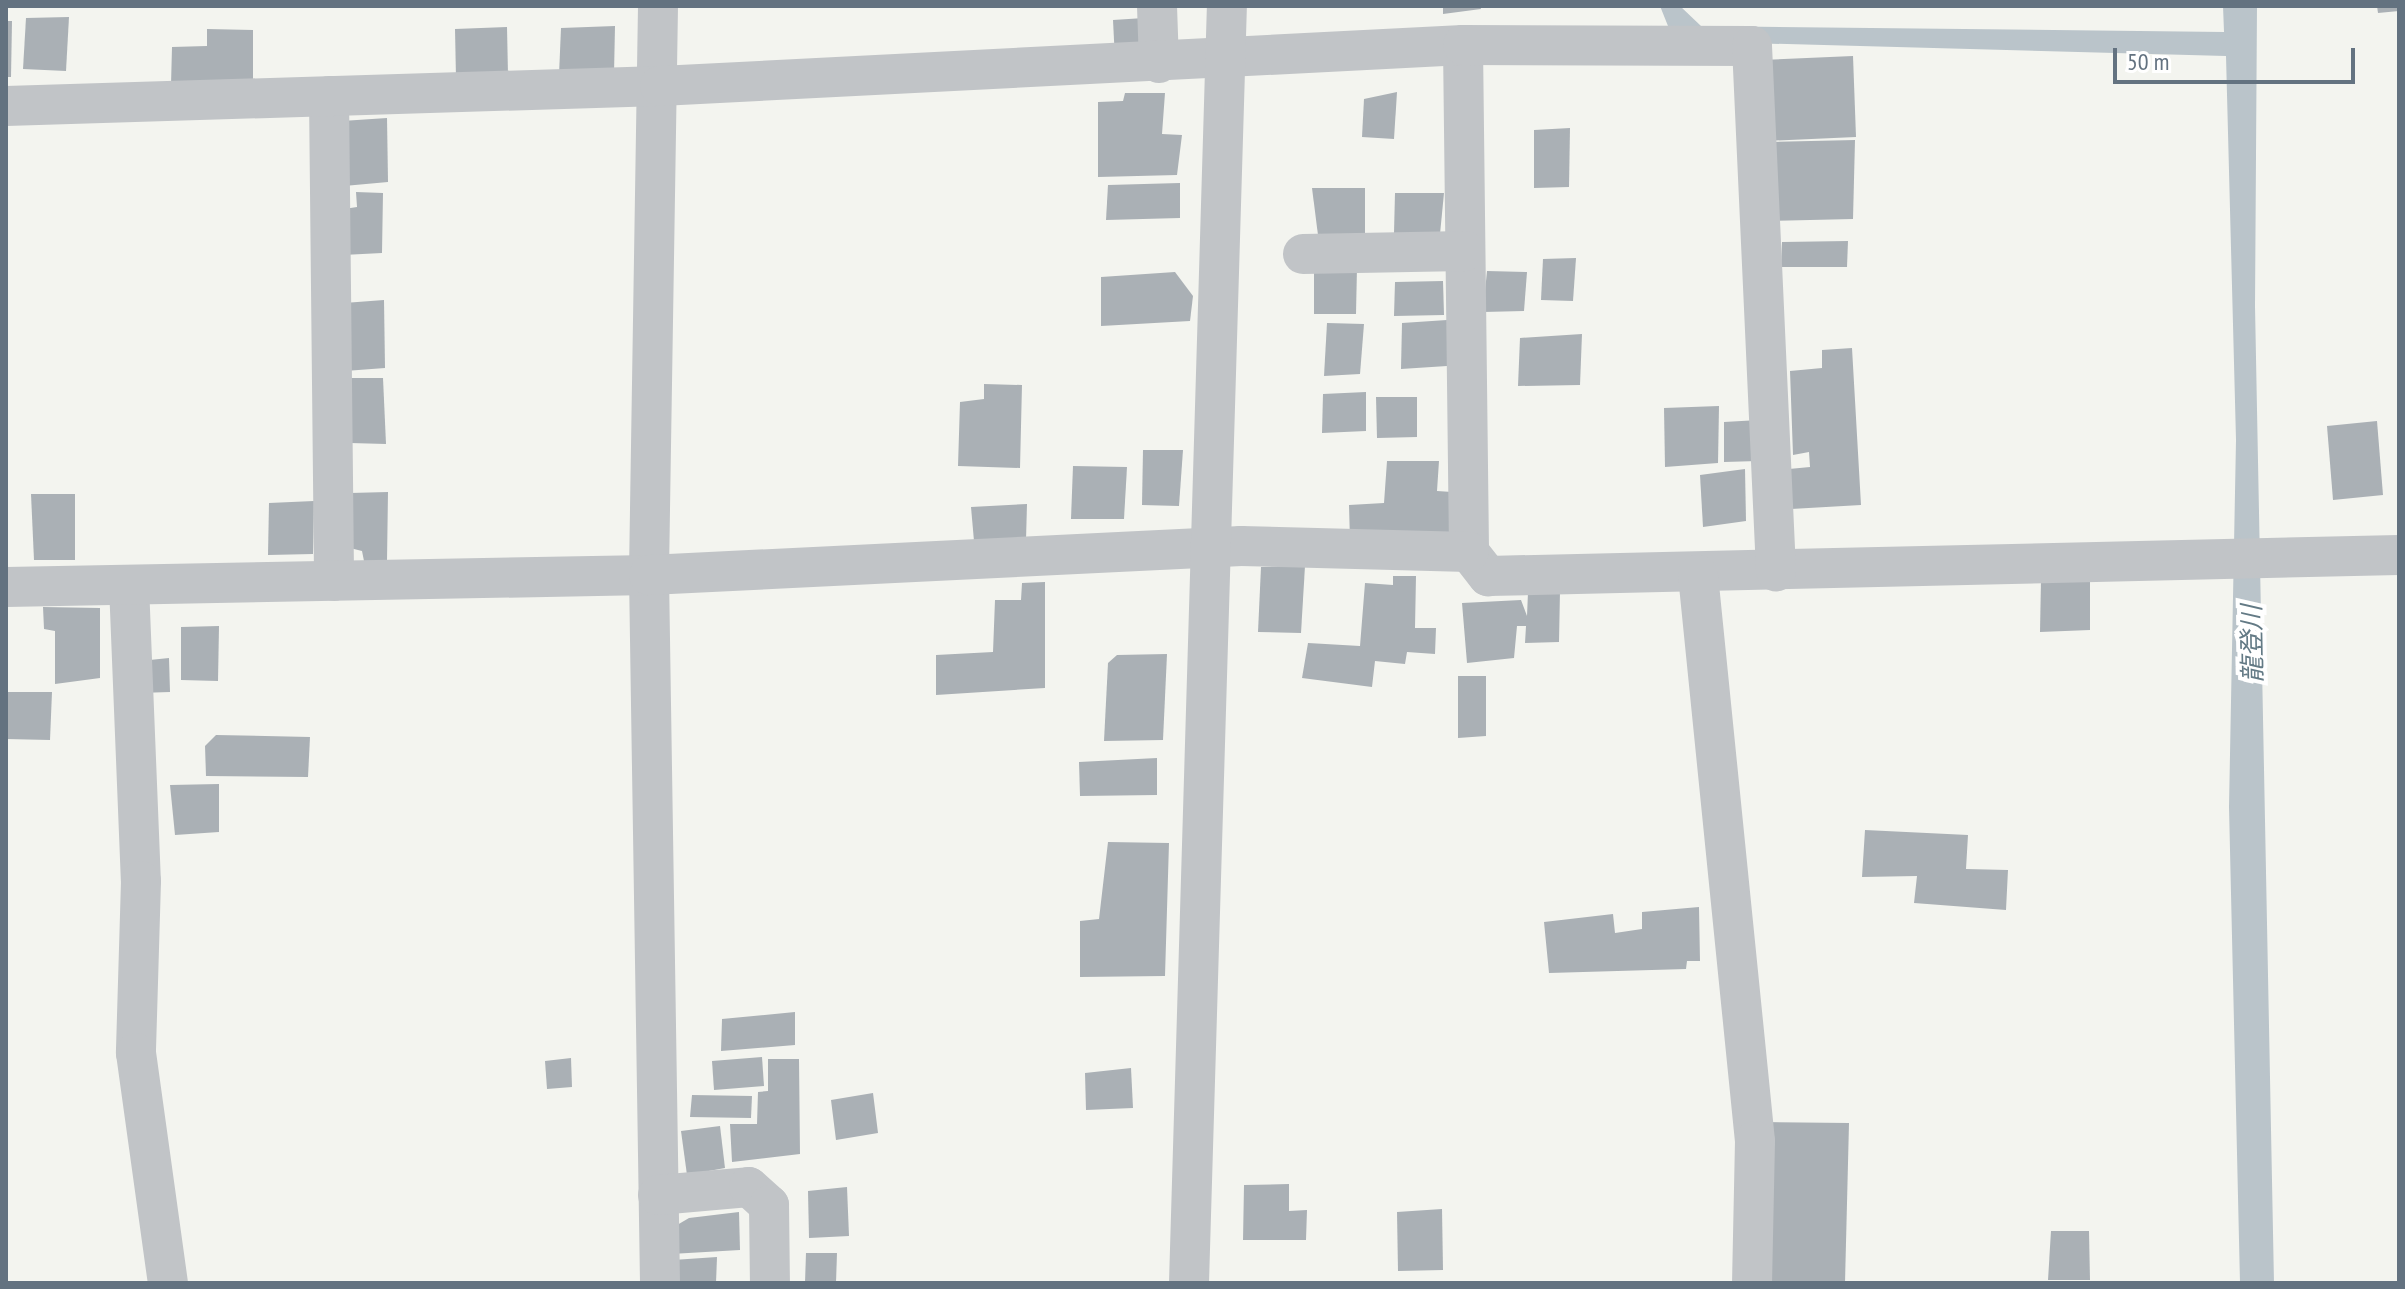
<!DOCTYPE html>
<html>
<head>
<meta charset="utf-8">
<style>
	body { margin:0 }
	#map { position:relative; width:2405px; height:1289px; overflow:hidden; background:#f3f4ef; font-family:"PT Sans Narrow","Noto Sans JP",sans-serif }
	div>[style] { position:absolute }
	.water>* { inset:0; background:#bac4ca }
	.building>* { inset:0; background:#aab0b5 }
	.minor>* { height:40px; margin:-20px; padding:0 20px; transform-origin:20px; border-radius:20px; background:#c1c4c7 }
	span { translate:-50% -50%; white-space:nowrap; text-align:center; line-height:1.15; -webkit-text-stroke:8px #fff; paint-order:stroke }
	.water-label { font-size:26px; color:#637a85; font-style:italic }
	.frame { position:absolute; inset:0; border:8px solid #637280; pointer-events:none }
	.scale { position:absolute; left:2113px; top:48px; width:242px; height:36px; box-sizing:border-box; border:4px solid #637280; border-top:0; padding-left:10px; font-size:24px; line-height:28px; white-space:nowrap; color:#637280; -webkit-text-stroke:6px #fff; paint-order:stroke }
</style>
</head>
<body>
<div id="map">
	<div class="water">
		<div style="clip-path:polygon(1660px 6px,1680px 6px,1701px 26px,2224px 32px,2223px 6px,2257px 6px,2255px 306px,2274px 1283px,2240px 1283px,2229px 807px,2236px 440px,2226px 56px,1674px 41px)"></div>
	</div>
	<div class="building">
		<div style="clip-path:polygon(1443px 6px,1480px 6px,1481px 9px,1443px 14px)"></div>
		<div style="clip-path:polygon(2377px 6px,2399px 6px,2399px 11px,2378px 13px)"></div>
		<div style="clip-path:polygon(69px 17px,66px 71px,23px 69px,26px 18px)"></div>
		<div style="clip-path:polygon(1144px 18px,1146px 58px,1115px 60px,1113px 20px)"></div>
		<div style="clip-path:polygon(6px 21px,12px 21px,11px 77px,6px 77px)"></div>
		<div style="clip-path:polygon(615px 26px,614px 74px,559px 75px,561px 28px)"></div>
		<div style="clip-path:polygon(507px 27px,508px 75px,456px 78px,455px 29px)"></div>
		<div style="clip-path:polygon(207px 29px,253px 30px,253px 83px,171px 85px,172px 47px,207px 46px)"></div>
		<div style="clip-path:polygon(1853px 56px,1856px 137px,1764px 141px,1761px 60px)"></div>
		<div style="clip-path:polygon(1397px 92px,1394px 139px,1362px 137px,1364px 99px)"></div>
		<div style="clip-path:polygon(1125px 93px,1165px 93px,1162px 134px,1182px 135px,1177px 175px,1098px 177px,1098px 102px,1123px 101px)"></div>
		<div style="clip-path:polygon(387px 118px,388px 182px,344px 186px,342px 121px)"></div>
		<div style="clip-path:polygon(1570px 128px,1569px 187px,1534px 188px,1534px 130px)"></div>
		<div style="clip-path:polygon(1855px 140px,1853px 219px,1771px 221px,1772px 142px)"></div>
		<div style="clip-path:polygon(1180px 183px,1180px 218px,1106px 220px,1108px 185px)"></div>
		<div style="clip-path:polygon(1312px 188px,1365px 188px,1365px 243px,1319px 243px)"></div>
		<div style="clip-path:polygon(356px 192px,383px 193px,382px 253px,343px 255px,344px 209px,357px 207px)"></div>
		<div style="clip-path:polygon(1395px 193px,1444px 193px,1440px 234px,1394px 233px)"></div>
		<div style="clip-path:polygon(1848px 241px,1847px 267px,1781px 267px,1782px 242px)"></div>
		<div style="clip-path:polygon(1576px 258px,1573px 301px,1541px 300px,1543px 259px)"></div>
		<div style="clip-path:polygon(1357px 267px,1356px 314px,1314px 314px,1314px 269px)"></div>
		<div style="clip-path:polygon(1487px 271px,1527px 272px,1524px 311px,1483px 312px)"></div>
		<div style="clip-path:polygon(1175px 272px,1193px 296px,1190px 321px,1101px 326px,1101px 277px)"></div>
		<div style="clip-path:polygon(1443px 281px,1444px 315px,1394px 316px,1395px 282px)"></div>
		<div style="clip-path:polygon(384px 300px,385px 368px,345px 371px,344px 303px)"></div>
		<div style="clip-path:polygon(1447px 320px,1447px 366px,1401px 369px,1402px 323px)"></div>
		<div style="clip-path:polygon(1327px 323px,1364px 324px,1360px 374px,1324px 376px)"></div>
		<div style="clip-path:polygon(1582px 334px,1580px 385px,1518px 386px,1520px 338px)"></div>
		<div style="clip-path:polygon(1852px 348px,1861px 505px,1791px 509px,1789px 469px,1810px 467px,1809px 452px,1793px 455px,1790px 371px,1822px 368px,1822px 350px)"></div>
		<div style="clip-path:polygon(351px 378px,383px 378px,386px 444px,350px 443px)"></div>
		<div style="clip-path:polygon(984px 384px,1022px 385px,1020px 468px,958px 466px,960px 402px,984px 399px)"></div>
		<div style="clip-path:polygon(1366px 392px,1366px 431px,1322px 433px,1323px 394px)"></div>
		<div style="clip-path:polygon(1376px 397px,1417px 397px,1417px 437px,1377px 438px)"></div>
		<div style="clip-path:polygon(1719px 406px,1718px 463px,1665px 467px,1664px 408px)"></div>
		<div style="clip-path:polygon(1759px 420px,1758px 461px,1724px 462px,1724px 422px)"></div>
		<div style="clip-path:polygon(2377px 421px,2383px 495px,2333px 500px,2327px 426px)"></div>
		<div style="clip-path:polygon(1143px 450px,1183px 450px,1179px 506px,1142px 505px)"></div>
		<div style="clip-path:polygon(1387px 461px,1439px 461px,1437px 491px,1452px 492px,1451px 538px,1350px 541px,1349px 505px,1384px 503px)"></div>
		<div style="clip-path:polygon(1073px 466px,1127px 467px,1124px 519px,1071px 519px)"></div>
		<div style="clip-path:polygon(1745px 469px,1746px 521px,1703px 527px,1700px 475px)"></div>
		<div style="clip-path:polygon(388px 492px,387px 562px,364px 561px,362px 551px,350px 548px,350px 493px)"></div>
		<div style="clip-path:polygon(31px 494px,75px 494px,75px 560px,34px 560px)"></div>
		<div style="clip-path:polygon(314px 501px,313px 554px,268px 555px,269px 503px)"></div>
		<div style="clip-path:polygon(1027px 504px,1026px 540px,974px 541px,971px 507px)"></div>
		<div style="clip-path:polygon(1305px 566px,1301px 633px,1258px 632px,1261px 567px)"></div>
		<div style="clip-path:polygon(1393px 576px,1416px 576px,1415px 628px,1436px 628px,1435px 654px,1407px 652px,1405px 664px,1375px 661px,1372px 687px,1302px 678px,1308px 643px,1360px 646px,1365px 583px,1393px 585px)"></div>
		<div style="clip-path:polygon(2090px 577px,2090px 630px,2040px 632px,2041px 580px)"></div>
		<div style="clip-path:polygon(1045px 582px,1045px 688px,936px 695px,936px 655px,993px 652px,995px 600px,1021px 600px,1022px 583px)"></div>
		<div style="clip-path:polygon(1560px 591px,1559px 642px,1525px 643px,1526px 626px,1517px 626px,1514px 658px,1467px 663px,1462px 603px,1521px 600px,1527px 616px,1528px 592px)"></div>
		<div style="clip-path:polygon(43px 607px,100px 608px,100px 678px,55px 684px,55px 631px,44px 629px)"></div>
		<div style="clip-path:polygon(219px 626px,218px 681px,181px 680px,181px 627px)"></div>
		<div style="clip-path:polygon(1167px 654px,1163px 740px,1104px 741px,1108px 663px,1117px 655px)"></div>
		<div style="clip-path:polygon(169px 658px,170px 692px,139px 693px,140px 661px)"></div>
		<div style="clip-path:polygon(1458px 676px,1486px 676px,1486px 736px,1458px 738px)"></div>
		<div style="clip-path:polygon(6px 692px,52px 692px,50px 740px,6px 739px)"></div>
		<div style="clip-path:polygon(216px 735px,310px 737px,308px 777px,206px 776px,205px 746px)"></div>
		<div style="clip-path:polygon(1157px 758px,1157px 795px,1080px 796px,1079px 762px)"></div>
		<div style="clip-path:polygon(219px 784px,219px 832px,175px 835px,170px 785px)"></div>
		<div style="clip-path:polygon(1865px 830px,1968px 835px,1966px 869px,2008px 870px,2006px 910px,1914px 903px,1917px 876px,1862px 877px)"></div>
		<div style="clip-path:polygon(1108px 842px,1169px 843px,1165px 976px,1080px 977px,1080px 921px,1099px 919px)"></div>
		<div style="clip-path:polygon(1699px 907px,1700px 961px,1687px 961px,1686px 969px,1549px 973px,1544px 922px,1613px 914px,1615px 933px,1642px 929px,1642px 912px)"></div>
		<div style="clip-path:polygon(795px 1012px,795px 1045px,721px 1051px,722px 1019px)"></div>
		<div style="clip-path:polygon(762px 1057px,764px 1086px,714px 1090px,712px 1061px)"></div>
		<div style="clip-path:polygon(571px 1058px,572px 1087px,547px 1089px,545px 1061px)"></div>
		<div style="clip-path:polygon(768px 1059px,799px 1059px,800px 1154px,732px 1162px,730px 1124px,757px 1124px,758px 1092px,768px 1091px)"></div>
		<div style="clip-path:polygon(1131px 1068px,1133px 1108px,1086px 1110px,1085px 1073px)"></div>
		<div style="clip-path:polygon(873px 1093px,878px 1133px,836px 1140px,831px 1100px)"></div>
		<div style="clip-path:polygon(692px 1095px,752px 1096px,751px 1118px,690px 1117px)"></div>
		<div style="clip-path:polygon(1764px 1122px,1849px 1123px,1845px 1283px,1761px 1283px)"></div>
		<div style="clip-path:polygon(720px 1126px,725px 1168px,687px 1175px,681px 1131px)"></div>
		<div style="clip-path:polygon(1289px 1184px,1289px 1211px,1307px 1210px,1306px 1240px,1243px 1240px,1244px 1185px)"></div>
		<div style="clip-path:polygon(847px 1187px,849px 1236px,809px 1238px,808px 1191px)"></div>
		<div style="clip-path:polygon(1442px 1209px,1443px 1270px,1398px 1271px,1397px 1212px)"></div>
		<div style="clip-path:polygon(739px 1212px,740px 1250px,671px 1254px,672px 1228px,689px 1218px)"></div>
		<div style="clip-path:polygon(2051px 1231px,2089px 1231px,2090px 1280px,2048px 1280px)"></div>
		<div style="clip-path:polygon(806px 1253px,837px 1253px,836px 1283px,805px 1283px)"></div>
		<div style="clip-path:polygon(717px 1257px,716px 1283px,675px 1283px,673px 1260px)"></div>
	</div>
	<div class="minor">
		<div style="left:658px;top:6px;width:569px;rotate:90.91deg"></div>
		<div style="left:649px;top:575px;width:708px;rotate:89.11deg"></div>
		<div style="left:1157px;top:6px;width:57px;rotate:88deg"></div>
		<div style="left:1463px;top:45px;width:507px;rotate:89.32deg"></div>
		<div style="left:1469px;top:552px;width:31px;rotate:52deg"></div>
		<div style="left:1488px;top:576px;width:911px;rotate:-1.32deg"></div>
		<div style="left:329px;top:96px;width:485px;rotate:89.4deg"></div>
		<div style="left:6px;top:106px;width:654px;rotate:-1.75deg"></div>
		<div style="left:660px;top:86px;width:804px;rotate:-2.92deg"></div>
		<div style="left:1463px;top:45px;width:289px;rotate:0.2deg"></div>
		<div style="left:1752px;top:46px;width:526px;rotate:87.38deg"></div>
		<div style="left:1303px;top:254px;width:162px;rotate:-1.1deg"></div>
		<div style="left:1698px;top:575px;width:569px;rotate:84.25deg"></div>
		<div style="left:1755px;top:1141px;width:142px;rotate:91.2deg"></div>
		<div style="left:129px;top:585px;width:296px;rotate:87.7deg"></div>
		<div style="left:141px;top:881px;width:172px;rotate:91.7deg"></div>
		<div style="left:136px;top:1053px;width:232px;rotate:82.1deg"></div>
		<div style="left:6px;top:587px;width:643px;rotate:-1.07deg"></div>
		<div style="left:649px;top:575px;width:593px;rotate:-2.8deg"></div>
		<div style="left:1241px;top:546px;width:228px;rotate:1.5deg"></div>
		<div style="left:658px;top:1195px;width:91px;rotate:-5deg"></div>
		<div style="left:749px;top:1187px;width:27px;rotate:42deg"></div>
		<div style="left:769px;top:1205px;width:78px;rotate:89.3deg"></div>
		<div style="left:1189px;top:1283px;width:1278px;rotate:-88.3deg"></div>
	</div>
	<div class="water-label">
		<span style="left:2252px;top:644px;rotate:-91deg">龍登川</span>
	</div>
	<div class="frame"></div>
	<div class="scale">50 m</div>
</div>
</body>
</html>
